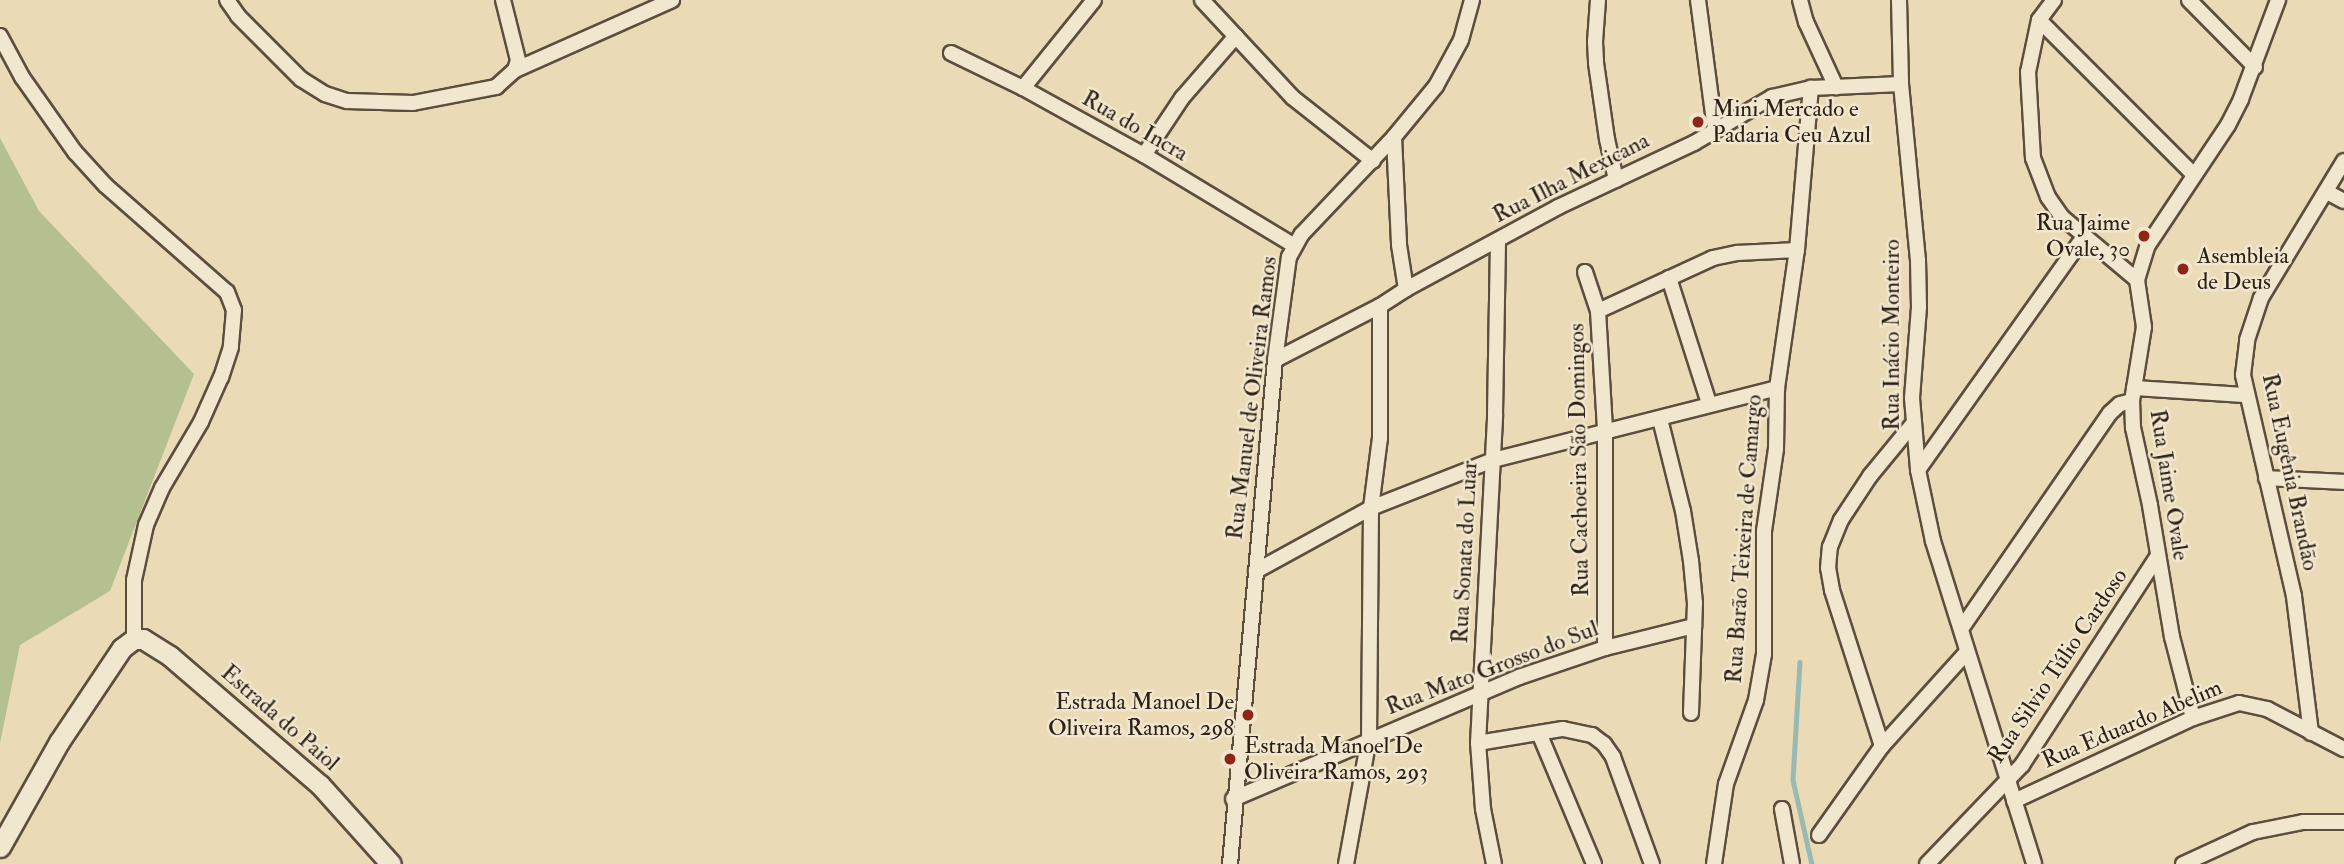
<!DOCTYPE html>
<html>
<head>
<meta charset="utf-8">
<style>
	body { margin:0 }
	#map { position:relative; width:2344px; height:864px; overflow:hidden; background:#eadab5; font-family:"IM FELL Double Pica",serif }
	div>[style] { position:absolute }
	.green>* { inset:0; background:#b4c090 }
	.stream>* { height:4.5px; margin:-2.25px; padding:0 2.25px; transform-origin:2.25px; border-radius:2.25px; background:#98bab2 }
	.roads { filter:drop-shadow(2px 0 #5c4e3e) drop-shadow(-2px 0 #5c4e3e) drop-shadow(0 2px #5c4e3e) drop-shadow(0 -2px #5c4e3e) }
	.minor>* { height:14px; margin:-7px; padding:0 7px; transform-origin:7px; border-radius:7px; background:#f1e7cf }
	.tertiary>* { height:19px; margin:-9.5px; padding:0 9.5px; transform-origin:9.5px; border-radius:9.5px; background:#f1e7cf }
	.dots>* { width:19px; height:19px; translate:-50% -50%; box-sizing:border-box; border:4px solid #f1e7cf; border-radius:50% }
	span { translate:-50% -50%; white-space:nowrap; text-align:center; line-height:1.15; -webkit-text-stroke:5px #f1e7cf; paint-order:stroke }
	.poi-label { font-size:23px; color:#2d2016 }
	.left { translate:0 -50%; text-align:left }
	.right { translate:-100% -50%; text-align:right }
	.street-label { font-size:23px; color:#2d2016 }
</style>
</head>
<body>
<div id="map">
	<div class="green">
		<div style="clip-path:polygon(0 138px,39px 211px,194px 374px,110px 591px,20px 645px,0 743px)"></div>
	</div>
	<div class="stream">
		<div style="left:1800px;top:662px;width:118px;rotate:93.4deg"></div>
		<div style="left:1793px;top:780px;width:86px;rotate:77.3deg"></div>
	</div>
	<div class="roads">
		<div class="minor">
			<div style="left:227px;top:0;width:19px;rotate:55deg"></div>
			<div style="left:238px;top:16px;width:89px;rotate:45deg"></div>
			<div style="left:301px;top:79px;width:28px;rotate:32deg"></div>
			<div style="left:325px;top:94px;width:23px;rotate:18deg"></div>
			<div style="left:347px;top:101px;width:66px;rotate:1.7deg"></div>
			<div style="left:413px;top:103px;width:85px;rotate:-10.9deg"></div>
			<div style="left:496px;top:87px;width:25px;rotate:-42deg"></div>
			<div style="left:515px;top:70px;width:10px;rotate:-73deg"></div>
			<div style="left:518px;top:60px;width:62px;rotate:-104deg"></div>
			<div style="left:1202px;top:0;width:132px;rotate:47.1deg"></div>
			<div style="left:1292px;top:97px;width:103px;rotate:38.3deg"></div>
			<div style="left:1598px;top:0;width:42px;rotate:94.1deg"></div>
			<div style="left:1595px;top:42px;width:21px;rotate:87deg"></div>
			<div style="left:1596px;top:63px;width:77px;rotate:81.8deg"></div>
			<div style="left:1607px;top:139px;width:42px;rotate:77.6deg"></div>
			<div style="left:1698px;top:0;width:131px;rotate:82.5deg"></div>
			<div style="left:1800px;top:0;width:23px;rotate:75deg"></div>
			<div style="left:1806px;top:22px;width:72px;rotate:65.2deg"></div>
			<div style="left:1899px;top:0;width:84px;rotate:88.6deg"></div>
			<div style="left:1901px;top:84px;width:177px;rotate:84.5deg"></div>
			<div style="left:1918px;top:260px;width:47px;rotate:88.8deg"></div>
			<div style="left:1919px;top:307px;width:91px;rotate:94.4deg"></div>
			<div style="left:1912px;top:398px;width:72px;rotate:85.2deg"></div>
			<div style="left:1918px;top:470px;width:73px;rotate:78.1deg"></div>
			<div style="left:1933px;top:541px;width:338px;rotate:72.6deg"></div>
			<div style="left:2054px;top:0;width:25px;rotate:127deg"></div>
			<div style="left:2039px;top:20px;width:53px;rotate:101.9deg"></div>
			<div style="left:2028px;top:72px;width:86px;rotate:86.7deg"></div>
			<div style="left:2033px;top:158px;width:42px;rotate:69deg"></div>
			<div style="left:2048px;top:197px;width:24px;rotate:55deg"></div>
			<div style="left:2062px;top:217px;width:98px;rotate:40deg"></div>
			<div style="left:2189px;top:0;width:94px;rotate:45.4deg"></div>
			<div style="left:2039px;top:20px;width:219px;rotate:45deg"></div>
			<div style="left:0;top:36px;width:47px;rotate:61.8deg"></div>
			<div style="left:22px;top:77px;width:92px;rotate:54.8deg"></div>
			<div style="left:75px;top:152px;width:45px;rotate:47.7deg"></div>
			<div style="left:105px;top:185px;width:162px;rotate:41.3deg"></div>
			<div style="left:227px;top:292px;width:19px;rotate:69deg"></div>
			<div style="left:234px;top:310px;width:37px;rotate:95deg"></div>
			<div style="left:231px;top:347px;width:32px;rotate:108deg"></div>
			<div style="left:221px;top:377px;width:49px;rotate:114deg"></div>
			<div style="left:201px;top:422px;width:77px;rotate:120.6deg"></div>
			<div style="left:162px;top:488px;width:40px;rotate:113.4deg"></div>
			<div style="left:146px;top:525px;width:56px;rotate:102.3deg"></div>
			<div style="left:134px;top:580px;width:59px;rotate:90deg"></div>
			<div style="left:951px;top:53px;width:80px;rotate:25.9deg"></div>
			<div style="left:1023px;top:88px;width:138px;rotate:29deg"></div>
			<div style="left:1144px;top:155px;width:174px;rotate:31.1deg"></div>
			<div style="left:515px;top:70px;width:172px;rotate:-24deg"></div>
			<div style="left:1023px;top:88px;width:113px;rotate:-51.1deg"></div>
			<div style="left:1394px;top:137px;width:108px;rotate:87.3deg"></div>
			<div style="left:1399px;top:245px;width:45px;rotate:81deg"></div>
			<div style="left:1144px;top:155px;width:69px;rotate:-56.3deg"></div>
			<div style="left:1182px;top:98px;width:82px;rotate:-48.9deg"></div>
			<div style="left:2327px;top:192px;width:19px;rotate:28deg"></div>
			<div style="left:1585px;top:272px;width:41px;rotate:71.6deg"></div>
			<div style="left:1598px;top:311px;width:119px;rotate:86.6deg"></div>
			<div style="left:1605px;top:430px;width:218px;rotate:90deg"></div>
			<div style="left:1669px;top:278px;width:131px;rotate:72.3deg"></div>
			<div style="left:1598px;top:311px;width:127px;rotate:-24.7deg"></div>
			<div style="left:1713px;top:258px;width:25px;rotate:-12deg"></div>
			<div style="left:1737px;top:253px;width:60px;rotate:-2.9deg"></div>
			<div style="left:1275px;top:360px;width:118px;rotate:-27.2deg"></div>
			<div style="left:1380px;top:306px;width:31px;rotate:-33deg"></div>
			<div style="left:1406px;top:289px;width:173px;rotate:-28.3deg"></div>
			<div style="left:1558px;top:207px;width:150px;rotate:-25.2deg"></div>
			<div style="left:1694px;top:143px;width:91px;rotate:-30.5deg"></div>
			<div style="left:1772px;top:97px;width:40px;rotate:-13deg"></div>
			<div style="left:1811px;top:88px;width:90px;rotate:-2.5deg"></div>
			<div style="left:2134px;top:388px;width:111px;rotate:3.6deg"></div>
			<div style="left:1660px;top:419px;width:95px;rotate:76deg"></div>
			<div style="left:1683px;top:511px;width:51px;rotate:80.9deg"></div>
			<div style="left:1691px;top:561px;width:42px;rotate:84.6deg"></div>
			<div style="left:1695px;top:603px;width:110px;rotate:92.1deg"></div>
			<div style="left:1918px;top:470px;width:285px;rotate:-54.6deg"></div>
			<div style="left:2266px;top:478px;width:78px;rotate:2.9deg"></div>
			<div style="left:1256px;top:571px;width:131px;rotate:-28.7deg"></div>
			<div style="left:1371px;top:508px;width:131px;rotate:-21.5deg"></div>
			<div style="left:1493px;top:460px;width:293px;rotate:-14.2deg"></div>
			<div style="left:1961px;top:629px;width:262px;rotate:-55.4deg"></div>
			<div style="left:2110px;top:413px;width:13px;rotate:-42deg"></div>
			<div style="left:2120px;top:404px;width:12px;rotate:-14deg"></div>
			<div style="left:2193px;top:718px;width:84px;rotate:-104.5deg"></div>
			<div style="left:2172px;top:637px;width:134px;rotate:-99.5deg"></div>
			<div style="left:2150px;top:505px;width:79px;rotate:-102.4deg"></div>
			<div style="left:2133px;top:428px;width:27px;rotate:-92deg"></div>
			<div style="left:2132px;top:401px;width:75px;rotate:-80.8deg"></div>
			<div style="left:2144px;top:327px;width:48px;rotate:-98.5deg"></div>
			<div style="left:2137px;top:280px;width:37px;rotate:-73deg"></div>
			<div style="left:2148px;top:245px;width:144px;rotate:-56.3deg"></div>
			<div style="left:2228px;top:125px;width:29px;rotate:-63deg"></div>
			<div style="left:2241px;top:99px;width:106px;rotate:-69.5deg"></div>
			<div style="left:1539px;top:733px;width:142px;rotate:67.2deg"></div>
			<div style="left:2311px;top:733px;width:138px;rotate:-97.1deg"></div>
			<div style="left:2294px;top:596px;width:227px;rotate:-103deg"></div>
			<div style="left:2243px;top:375px;width:35px;rotate:-83deg"></div>
			<div style="left:2247px;top:340px;width:44px;rotate:-71.6deg"></div>
			<div style="left:2261px;top:298px;width:160px;rotate:-58.8deg"></div>
			<div style="left:1478px;top:743px;width:86px;rotate:-9.4deg"></div>
			<div style="left:1563px;top:729px;width:30px;rotate:12deg"></div>
			<div style="left:1592px;top:735px;width:15px;rotate:37deg"></div>
			<div style="left:1604px;top:744px;width:16px;rotate:55deg"></div>
			<div style="left:1613px;top:757px;width:114px;rotate:70deg"></div>
			<div style="left:1882px;top:746px;width:164px;rotate:-107.8deg"></div>
			<div style="left:1832px;top:590px;width:22px;rotate:-100deg"></div>
			<div style="left:1828px;top:568px;width:21px;rotate:-85deg"></div>
			<div style="left:1830px;top:547px;width:29px;rotate:-68deg"></div>
			<div style="left:1841px;top:520px;width:53px;rotate:-56.6deg"></div>
			<div style="left:1870px;top:476px;width:66px;rotate:-50.5deg"></div>
			<div style="left:1233px;top:799px;width:311px;rotate:-23.1deg"></div>
			<div style="left:1519px;top:677px;width:91px;rotate:-18.6deg"></div>
			<div style="left:1605px;top:648px;width:92px;rotate:-13.9deg"></div>
			<div style="left:2014px;top:801px;width:197px;rotate:-24.9deg"></div>
			<div style="left:2193px;top:718px;width:48px;rotate:-18.1deg"></div>
			<div style="left:2239px;top:703px;width:29px;rotate:12deg"></div>
			<div style="left:2267px;top:709px;width:87px;rotate:27.5deg"></div>
			<div style="left:1782px;top:809px;width:56px;rotate:79.7deg"></div>
			<div style="left:1819px;top:835px;width:109px;rotate:-54.7deg"></div>
			<div style="left:1882px;top:746px;width:125px;rotate:-47.9deg"></div>
			<div style="left:1230px;top:864px;width:506px;rotate:-84.9deg"></div>
			<div style="left:1275px;top:360px;width:104px;rotate:-82.3deg"></div>
			<div style="left:1289px;top:257px;width:26px;rotate:-61deg"></div>
			<div style="left:1302px;top:234px;width:134px;rotate:-46.5deg"></div>
			<div style="left:1394px;top:137px;width:66px;rotate:-50.5deg"></div>
			<div style="left:1436px;top:86px;width:52px;rotate:-61.5deg"></div>
			<div style="left:1461px;top:40px;width:41px;rotate:-74.6deg"></div>
			<div style="left:1346px;top:864px;width:127px;rotate:-79.6deg"></div>
			<div style="left:1369px;top:739px;width:231px;rotate:-89.5deg"></div>
			<div style="left:1371px;top:508px;width:71px;rotate:-82.7deg"></div>
			<div style="left:1380px;top:438px;width:132px;rotate:-90deg"></div>
			<div style="left:1494px;top:864px;width:56px;rotate:-101.3deg"></div>
			<div style="left:1483px;top:809px;width:66px;rotate:-94.3deg"></div>
			<div style="left:1478px;top:743px;width:329px;rotate:-87deg"></div>
			<div style="left:1495px;top:414px;width:173px;rotate:-89deg"></div>
			<div style="left:1714px;top:864px;width:81px;rotate:-81.5deg"></div>
			<div style="left:1726px;top:784px;width:89px;rotate:-70.3deg"></div>
			<div style="left:1756px;top:700px;width:47px;rotate:-80.1deg"></div>
			<div style="left:1764px;top:654px;width:123px;rotate:-90deg"></div>
			<div style="left:1764px;top:531px;width:83px;rotate:-81.7deg"></div>
			<div style="left:1776px;top:449px;width:61px;rotate:-89.1deg"></div>
			<div style="left:1777px;top:388px;width:139px;rotate:-81.8deg"></div>
			<div style="left:1797px;top:250px;width:163px;rotate:-85.1deg"></div>
			<div style="left:1927px;top:864px;width:137px;rotate:-46.2deg"></div>
			<div style="left:2022px;top:765px;width:248px;rotate:-57deg"></div>
			<div style="left:2183px;top:864px;width:77px;rotate:-24.6deg"></div>
			<div style="left:2253px;top:832px;width:51px;rotate:-11.3deg"></div>
			<div style="left:2303px;top:822px;width:41px"></div>
		</div>
		<div class="tertiary">
			<div style="left:0;top:847px;width:120px;rotate:-60.7deg"></div>
			<div style="left:59px;top:742px;width:113px;rotate:-56.2deg"></div>
			<div style="left:122px;top:648px;width:15px;rotate:-37deg"></div>
			<div style="left:134px;top:639px;width:9px"></div>
			<div style="left:143px;top:639px;width:32px;rotate:32deg"></div>
			<div style="left:170px;top:656px;width:198px;rotate:40.7deg"></div>
			<div style="left:320px;top:785px;width:106px;rotate:48.1deg"></div>
		</div>
	</div>
	<div class="dots">
		<div style="left:1698px;top:122px;background:#8f2418"></div>
		<div style="left:2144px;top:236px;background:#8f2418"></div>
		<div style="left:2183px;top:269px;background:#8f2418"></div>
		<div style="left:1248px;top:715px;background:#8f2418"></div>
		<div style="left:1230px;top:759px;background:#8f2418"></div>
	</div>
	<div class="poi-label">
		<span class="left" style="left:1712px;top:122px">Mini Mercado e<br>Padaria Ceu Azul</span>
		<span class="right" style="left:2130px;top:236px">Rua Jaime<br>Ovale, 30</span>
		<span class="left" style="left:2197px;top:269px">Asembleia<br>de Deus</span>
		<span class="right" style="left:1234px;top:715px">Estrada Manoel De<br>Oliveira Ramos, 298</span>
		<span class="left" style="left:1244px;top:759px">Estrada Manoel De<br>Oliveira Ramos, 293</span>
	</div>
	<div class="street-label">
		<span style="left:1135px;top:126px;rotate:30deg">Rua do Incra</span>
		<span style="left:1571px;top:178px;rotate:-27deg">Rua Ilha Mexicana</span>
		<span style="left:1892px;top:335px;rotate:-90deg">Rua Inácio Monteiro</span>
		<span style="left:1252px;top:398px;rotate:-83deg">Rua Manuel de Oliveira Ramos</span>
		<span style="left:1579px;top:460px;rotate:-91deg">Rua Cachoeira São Domingos</span>
		<span style="left:2290px;top:472px;rotate:78deg">Rua Eugênia Brandão</span>
		<span style="left:2169px;top:485px;rotate:81deg">Rua Jaime Ovale</span>
		<span style="left:1744px;top:539px;rotate:-86deg">Rua Barão Teixeira de Camargo</span>
		<span style="left:1465px;top:552px;rotate:-87deg">Rua Sonata do Luar</span>
		<span style="left:2058px;top:666px;rotate:-56deg">Rua Silvio Túlio Cardoso</span>
		<span style="left:1492px;top:668px;rotate:-21deg">Rua Mato Grosso do Sul</span>
		<span style="left:280px;top:718px;rotate:41deg">Estrada do Paiol</span>
		<span style="left:2132px;top:724px;rotate:-23deg">Rua Eduardo Abelim</span>
	</div>
</div>
</body>
</html>
